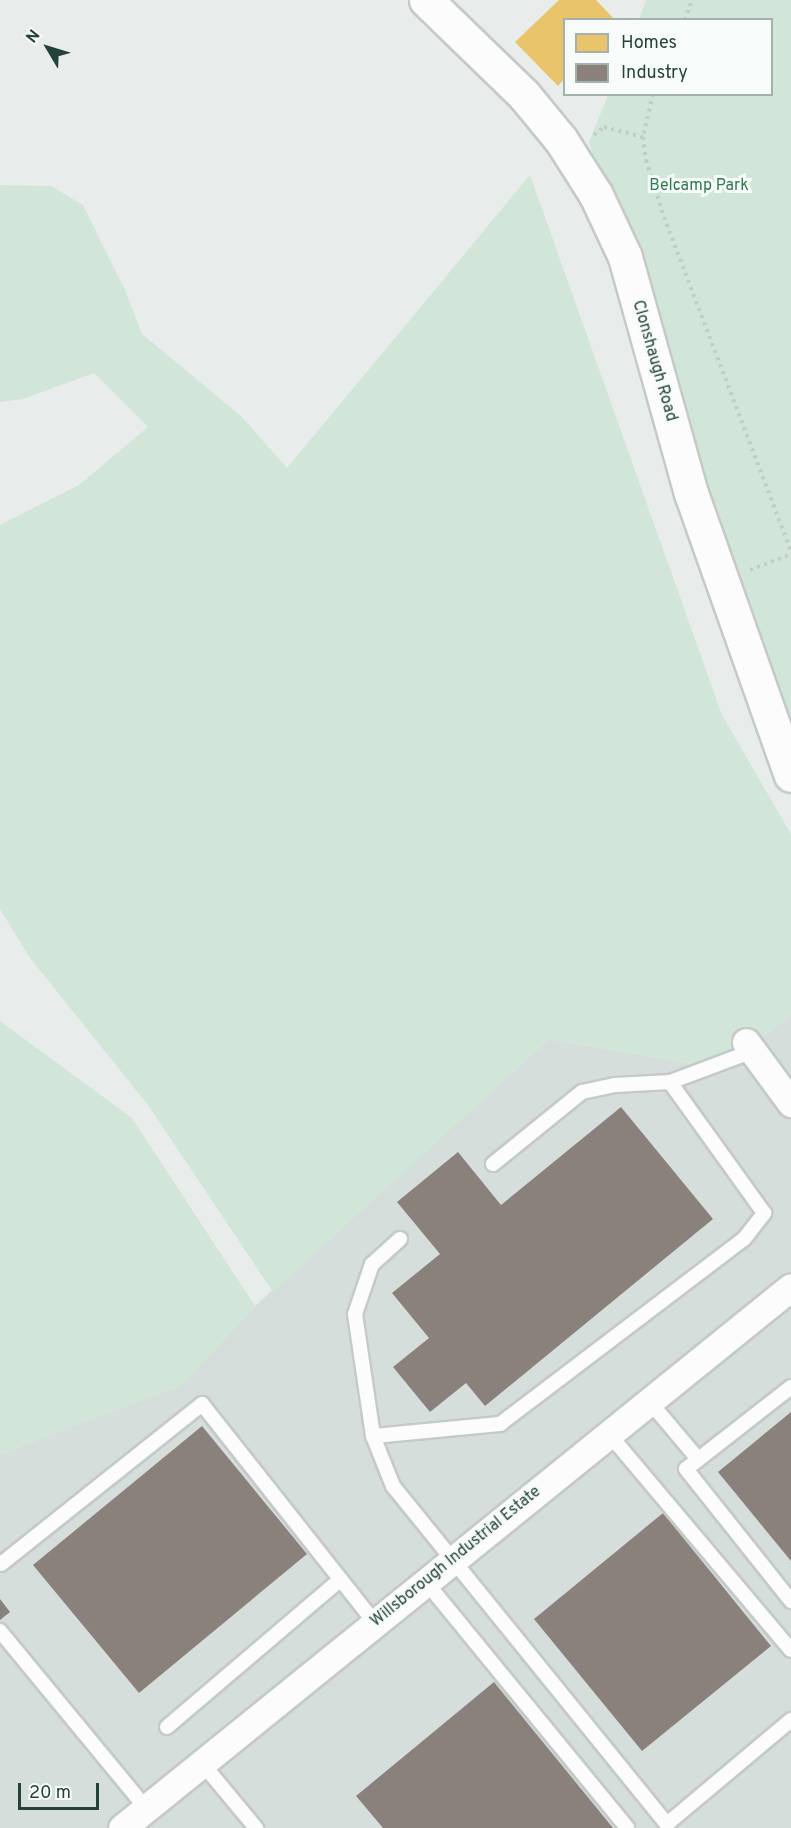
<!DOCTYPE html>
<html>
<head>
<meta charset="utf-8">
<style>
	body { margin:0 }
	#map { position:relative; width:791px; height:1828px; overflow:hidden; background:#e8edeb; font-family:Overpass,sans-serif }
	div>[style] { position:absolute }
	.built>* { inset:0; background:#d6dedb }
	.green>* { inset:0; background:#d1e6d8 }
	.homes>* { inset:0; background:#e9c46a }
	.industry>* { inset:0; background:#8a817c }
	.path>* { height:4px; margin-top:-2px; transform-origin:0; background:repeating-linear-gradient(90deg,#c3ccca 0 3px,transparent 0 7.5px) }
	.roads { filter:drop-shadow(2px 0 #c5cac8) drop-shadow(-2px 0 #c5cac8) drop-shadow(0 2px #c5cac8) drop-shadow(0 -2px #c5cac8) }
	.service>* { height:14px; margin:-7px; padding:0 7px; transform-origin:7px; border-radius:7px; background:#fcfcfc }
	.minor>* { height:27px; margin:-13.5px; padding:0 13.5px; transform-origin:13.5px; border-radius:13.5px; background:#fcfcfc }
	.tertiary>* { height:33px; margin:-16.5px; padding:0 16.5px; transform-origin:16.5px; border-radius:16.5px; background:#fcfcfc }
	span { translate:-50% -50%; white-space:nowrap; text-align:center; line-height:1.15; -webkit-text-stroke:6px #f7fbf9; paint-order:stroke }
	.park-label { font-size:16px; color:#2d7a4b }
	.street-label { font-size:16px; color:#24423a }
	.legend { position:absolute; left:563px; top:18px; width:210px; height:78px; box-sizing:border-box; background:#f7fbf9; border:2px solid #a3b1ad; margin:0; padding:8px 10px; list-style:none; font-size:18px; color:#24423a }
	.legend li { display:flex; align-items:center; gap:12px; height:30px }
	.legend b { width:30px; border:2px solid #a3b1ad }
	.north { position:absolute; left:18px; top:18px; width:60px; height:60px; -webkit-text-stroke:4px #f7fbf9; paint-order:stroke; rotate:308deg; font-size:16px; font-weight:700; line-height:24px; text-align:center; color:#24423a }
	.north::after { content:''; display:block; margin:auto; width:21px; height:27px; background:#24423a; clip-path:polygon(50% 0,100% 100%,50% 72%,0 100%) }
	.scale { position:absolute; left:18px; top:1783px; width:81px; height:27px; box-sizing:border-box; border:3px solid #24423a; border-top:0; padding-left:8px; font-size:18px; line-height:21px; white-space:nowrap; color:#24423a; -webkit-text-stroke:4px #f7fbf9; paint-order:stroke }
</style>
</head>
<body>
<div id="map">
	<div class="built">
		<div style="clip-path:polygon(791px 1016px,791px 1828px,0 1828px,0 1454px,181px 1385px,255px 1306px,549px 1039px,716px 1068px)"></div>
	</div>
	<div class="green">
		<div style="clip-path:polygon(646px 0,791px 0,791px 730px,766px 679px,589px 142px,608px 95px,772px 94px,772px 20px,639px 19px)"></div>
		<div style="clip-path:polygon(530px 175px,722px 715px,791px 834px,791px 1016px,716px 1068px,549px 1039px,273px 1292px,148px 1105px,30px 958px,0 909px,0 525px,79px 485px,148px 427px,94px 373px,23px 399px,0 402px,0 185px,51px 186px,83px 205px,125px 290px,142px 334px,242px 417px,287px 468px)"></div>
		<div style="clip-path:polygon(0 1021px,132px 1118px,255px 1306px,181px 1385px,0 1454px)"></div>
	</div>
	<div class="homes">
		<div style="clip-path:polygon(559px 0,596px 0,615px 20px,564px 20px,564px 79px,558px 86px,515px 42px)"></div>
	</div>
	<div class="industry">
		<div style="clip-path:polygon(621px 1107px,713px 1219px,485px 1406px,466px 1383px,430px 1412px,393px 1367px,429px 1338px,392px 1293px,440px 1254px,397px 1202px,458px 1152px,501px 1205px)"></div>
		<div style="clip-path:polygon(791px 1412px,791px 1561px,718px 1472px)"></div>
		<div style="clip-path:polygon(202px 1426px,307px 1554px,139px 1693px,33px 1565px)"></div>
		<div style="clip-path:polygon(663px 1513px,771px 1646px,642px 1751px,534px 1619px)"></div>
		<div style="clip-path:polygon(0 1599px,10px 1612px,0 1620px)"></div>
		<div style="clip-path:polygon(494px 1682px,613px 1828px,383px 1828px,356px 1796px)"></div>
	</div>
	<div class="path">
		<div style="left:685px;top:20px;width:21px;rotate:-71deg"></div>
		<div style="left:653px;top:94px;width:44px;rotate:103.1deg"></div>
		<div style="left:643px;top:137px;width:23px;rotate:83deg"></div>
		<div style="left:646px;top:160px;width:60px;rotate:72.5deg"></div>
		<div style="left:664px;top:217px;width:358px;rotate:69.2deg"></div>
		<div style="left:594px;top:135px;width:13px;rotate:-39deg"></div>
		<div style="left:604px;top:127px;width:40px;rotate:14.4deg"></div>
		<div style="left:750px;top:570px;width:44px;rotate:-21.3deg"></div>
	</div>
	<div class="roads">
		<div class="service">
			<div style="left:493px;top:1164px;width:114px;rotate:-39deg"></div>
			<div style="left:582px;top:1092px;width:34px;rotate:-12deg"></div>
			<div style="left:615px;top:1085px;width:55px;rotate:-3.1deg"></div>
			<div style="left:670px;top:1082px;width:89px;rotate:-20.5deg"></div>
			<div style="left:400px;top:1239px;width:38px;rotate:138deg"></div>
			<div style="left:372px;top:1264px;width:53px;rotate:108.8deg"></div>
			<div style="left:355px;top:1314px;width:123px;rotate:81.6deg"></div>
			<div style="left:373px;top:1436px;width:54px;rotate:68.2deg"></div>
			<div style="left:393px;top:1486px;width:435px;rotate:51deg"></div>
			<div style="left:667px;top:1824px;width:162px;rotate:-40deg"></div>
			<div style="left:791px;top:1387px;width:133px;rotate:142deg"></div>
			<div style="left:686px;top:1469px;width:169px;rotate:51.5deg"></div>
			<div style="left:649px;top:1401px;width:76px;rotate:49.8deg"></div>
			<div style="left:609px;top:1434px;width:282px;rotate:49.9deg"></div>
			<div style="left:373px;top:1436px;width:128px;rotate:-5.4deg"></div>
			<div style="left:500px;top:1424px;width:306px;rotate:-37.2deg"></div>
			<div style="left:744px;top:1239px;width:33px;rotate:-52deg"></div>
			<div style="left:764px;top:1213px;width:161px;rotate:-125.7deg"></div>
			<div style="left:1px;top:1564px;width:257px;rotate:-38.5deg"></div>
			<div style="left:202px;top:1404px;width:279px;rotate:51.7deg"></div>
			<div style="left:426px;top:1582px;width:318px;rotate:50.7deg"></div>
			<div style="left:0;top:1631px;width:229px;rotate:50.5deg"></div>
			<div style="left:167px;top:1727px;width:227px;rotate:-40.4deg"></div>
			<div style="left:202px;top:1763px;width:85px;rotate:50.3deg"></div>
		</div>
		<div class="minor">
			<div style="left:746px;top:1042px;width:76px;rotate:53.6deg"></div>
			<div style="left:122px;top:1828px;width:860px;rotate:-38.96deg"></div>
		</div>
		<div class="tertiary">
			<div style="left:426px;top:0;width:136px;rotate:44.1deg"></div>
			<div style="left:524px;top:95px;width:58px;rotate:50.6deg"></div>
			<div style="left:561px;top:140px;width:65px;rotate:57.5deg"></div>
			<div style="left:596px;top:195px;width:68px;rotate:64.9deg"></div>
			<div style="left:625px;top:257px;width:245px;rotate:74.4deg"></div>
			<div style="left:691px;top:493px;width:299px;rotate:70.5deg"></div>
		</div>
	</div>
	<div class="park-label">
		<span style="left:699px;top:186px">Belcamp Park</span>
	</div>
	<div class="street-label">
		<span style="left:654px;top:361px;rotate:74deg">Clonshaugh Road</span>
		<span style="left:456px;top:1557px;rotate:-39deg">Willsborough Industrial Estate</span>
	</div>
	<ul class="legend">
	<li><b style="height:16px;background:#e9c46a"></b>Homes</li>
	<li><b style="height:16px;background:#8a817c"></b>Industry</li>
	</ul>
	<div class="north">N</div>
	<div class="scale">20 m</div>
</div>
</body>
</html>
